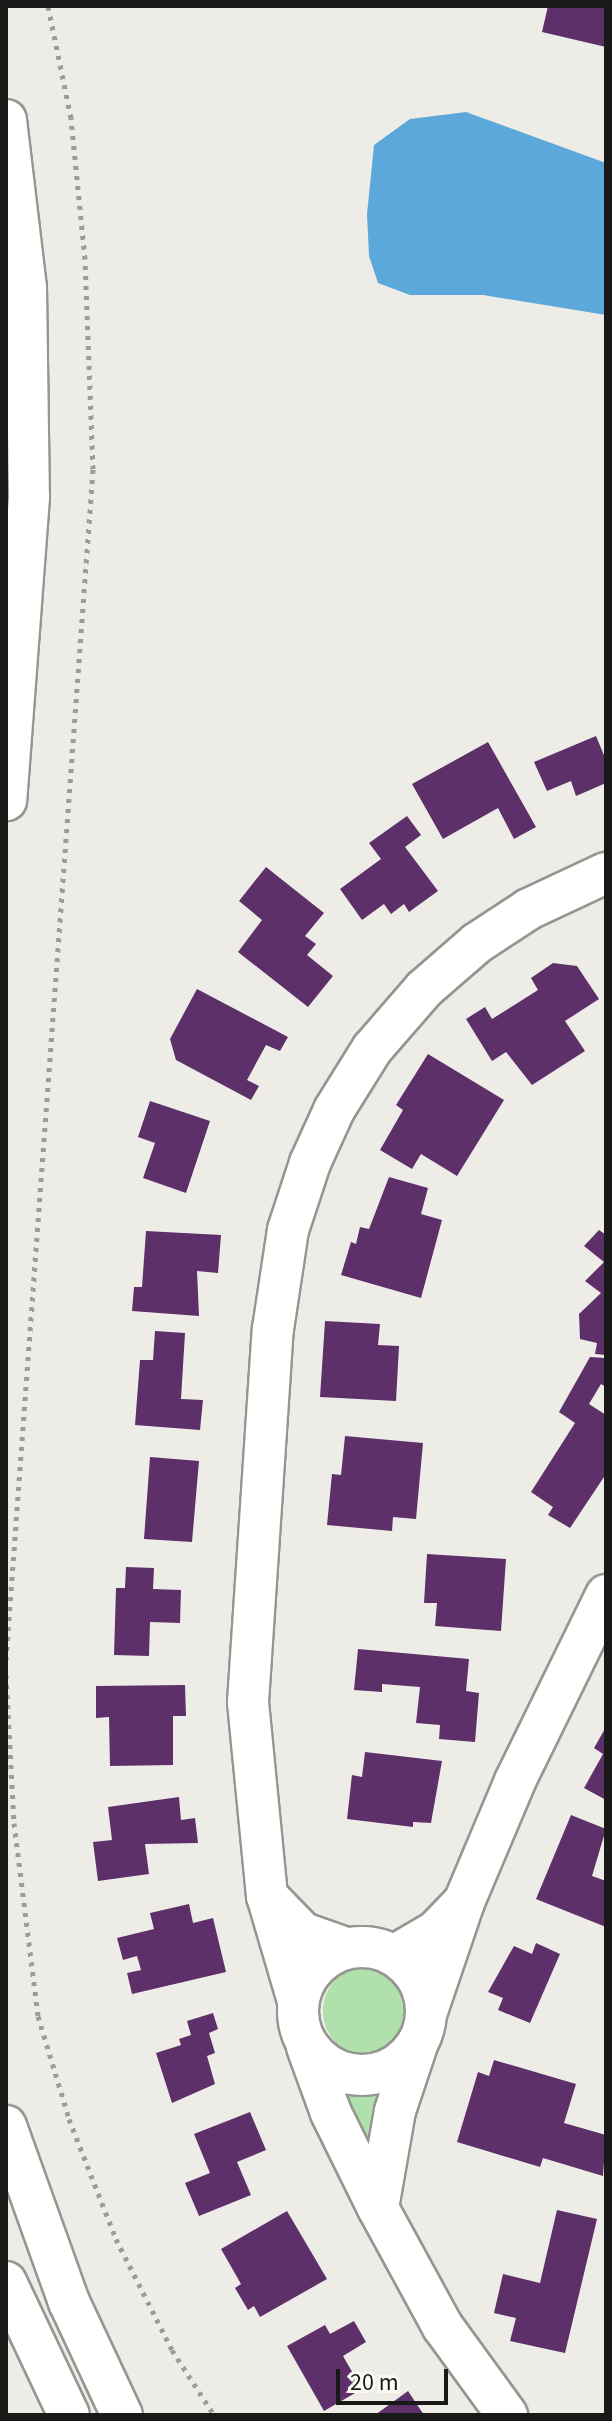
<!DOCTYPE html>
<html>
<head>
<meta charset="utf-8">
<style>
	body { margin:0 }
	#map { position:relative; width:612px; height:2421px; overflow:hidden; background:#eeece7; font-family:"Source Sans 3",sans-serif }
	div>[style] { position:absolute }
	.green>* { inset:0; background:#b0e0ab }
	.round { border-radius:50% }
	.water>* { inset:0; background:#5ca8da }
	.building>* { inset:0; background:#5e3069 }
	.path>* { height:5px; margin-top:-2.5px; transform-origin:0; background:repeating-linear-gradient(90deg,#9d9c98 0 4px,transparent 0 10px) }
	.roads { filter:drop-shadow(2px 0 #979590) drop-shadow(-2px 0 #979590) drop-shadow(0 2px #979590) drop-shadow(0 -2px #979590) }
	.minor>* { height:40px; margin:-20px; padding:0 20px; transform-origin:20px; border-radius:20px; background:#fff }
	.minor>.ring { margin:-20px; padding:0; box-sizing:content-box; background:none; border:40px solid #fff; border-radius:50% }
	span { translate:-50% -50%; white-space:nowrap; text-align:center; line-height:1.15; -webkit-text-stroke:8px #fbfaf4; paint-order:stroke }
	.frame { position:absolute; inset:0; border:8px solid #191917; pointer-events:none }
	.scale { position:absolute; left:336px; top:2369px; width:112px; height:36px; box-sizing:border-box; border:4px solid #191917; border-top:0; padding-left:10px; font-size:24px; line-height:28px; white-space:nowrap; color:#191917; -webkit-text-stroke:6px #fbfaf4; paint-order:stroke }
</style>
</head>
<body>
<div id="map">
	<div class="green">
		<div class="round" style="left:323px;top:1966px;width:90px;height:90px"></div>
		<div style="clip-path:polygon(391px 2088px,371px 2162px,342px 2089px,367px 2093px)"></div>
	</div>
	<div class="water">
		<div style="clip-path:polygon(466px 112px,606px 163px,606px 315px,483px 295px,410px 295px,378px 283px,369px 256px,367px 214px,374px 145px,410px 119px)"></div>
	</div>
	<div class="building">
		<div style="clip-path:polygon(548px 6px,606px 6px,606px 47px,542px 32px)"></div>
		<div style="clip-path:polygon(596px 736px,606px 760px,606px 783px,576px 796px,571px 781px,547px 791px,534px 762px)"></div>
		<div style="clip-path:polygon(488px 742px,536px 827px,514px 839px,498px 808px,443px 839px,412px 784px)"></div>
		<div style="clip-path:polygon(407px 816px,421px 835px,405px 847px,438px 891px,409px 912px,404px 904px,391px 914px,384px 904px,362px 920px,340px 889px,381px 859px,369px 843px)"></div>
		<div style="clip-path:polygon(266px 867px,324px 913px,305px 936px,316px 944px,307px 955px,333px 976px,308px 1007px,238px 952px,262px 920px,239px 901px)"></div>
		<div style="clip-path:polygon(553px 963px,577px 966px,599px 999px,565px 1021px,585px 1051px,532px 1085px,506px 1052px,492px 1061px,466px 1019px,485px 1007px,492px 1019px,538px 990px,531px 978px)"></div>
		<div style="clip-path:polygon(197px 989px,288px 1037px,280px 1051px,266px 1045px,247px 1080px,259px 1086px,251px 1100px,176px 1060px,170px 1039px)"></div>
		<div style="clip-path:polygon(428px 1054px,504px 1100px,457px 1176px,421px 1154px,412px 1169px,380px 1150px,403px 1110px,396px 1105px)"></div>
		<div style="clip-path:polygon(150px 1101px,210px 1121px,186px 1193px,143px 1178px,155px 1143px,138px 1137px)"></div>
		<div style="clip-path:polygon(389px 1177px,428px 1188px,421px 1214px,442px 1220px,421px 1298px,341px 1275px,351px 1242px,356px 1244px,360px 1227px,369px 1229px)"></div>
		<div style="clip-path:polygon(599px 1230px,606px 1235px,606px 1355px,595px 1354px,597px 1343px,580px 1339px,579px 1314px,601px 1293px,585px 1281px,604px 1262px,584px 1246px)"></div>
		<div style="clip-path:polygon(146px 1231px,221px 1235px,218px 1273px,197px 1271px,199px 1316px,132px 1311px,134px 1287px,142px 1287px)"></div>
		<div style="clip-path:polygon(325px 1321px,380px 1324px,378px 1345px,399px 1346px,396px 1401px,320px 1397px)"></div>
		<div style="clip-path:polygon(155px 1331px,185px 1333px,181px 1399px,203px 1400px,200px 1430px,135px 1425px,140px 1360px,153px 1360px)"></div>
		<div style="clip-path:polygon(590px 1357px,606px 1358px,606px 1387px,601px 1384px,589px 1404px,606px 1415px,606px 1474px,570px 1528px,548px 1515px,553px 1507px,531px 1492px,575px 1423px,559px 1412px)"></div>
		<div style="clip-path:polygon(345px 1436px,423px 1443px,416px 1519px,393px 1517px,392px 1531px,327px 1525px,332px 1474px,341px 1475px)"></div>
		<div style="clip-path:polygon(150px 1457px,199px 1461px,192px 1542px,144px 1539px)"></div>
		<div style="clip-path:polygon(427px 1554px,506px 1559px,501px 1631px,435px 1626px,437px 1603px,424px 1603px)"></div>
		<div style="clip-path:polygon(126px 1567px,154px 1568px,153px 1589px,181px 1590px,180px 1623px,150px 1622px,149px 1656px,114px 1655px,116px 1588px,125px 1588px)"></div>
		<div style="clip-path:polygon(358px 1649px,469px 1659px,466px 1691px,479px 1693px,475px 1742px,439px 1739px,440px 1725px,416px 1723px,420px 1687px,382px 1684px,382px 1692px,354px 1690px)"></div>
		<div style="clip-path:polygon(185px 1685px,186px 1716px,173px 1716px,173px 1765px,110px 1766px,109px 1717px,96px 1718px,96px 1686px)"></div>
		<div style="clip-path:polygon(606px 1727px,606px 1800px,584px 1788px,603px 1754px,594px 1748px)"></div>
		<div style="clip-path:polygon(365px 1752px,442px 1761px,431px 1823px,413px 1822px,413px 1827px,347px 1819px,352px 1775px,362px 1777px)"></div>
		<div style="clip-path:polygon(179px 1797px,181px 1820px,195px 1818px,198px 1843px,145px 1844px,149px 1874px,98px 1881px,93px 1842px,112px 1840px,108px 1807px)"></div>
		<div style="clip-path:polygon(571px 1815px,606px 1829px,592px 1876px,606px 1881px,606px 1927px,536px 1899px)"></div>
		<div style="clip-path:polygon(189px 1904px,193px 1923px,213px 1918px,226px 1972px,132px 1994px,127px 1973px,141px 1970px,137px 1956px,123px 1960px,117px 1938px,154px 1929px,150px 1913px)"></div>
		<div style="clip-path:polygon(536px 1943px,560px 1954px,530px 2023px,498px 2010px,503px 1998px,488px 1992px,514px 1946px,532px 1954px)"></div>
		<div style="clip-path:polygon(213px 2013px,218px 2029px,209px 2033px,215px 2053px,207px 2056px,215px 2084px,172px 2103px,156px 2053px,181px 2045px,179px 2039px,191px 2035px,187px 2021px)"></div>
		<div style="clip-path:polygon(494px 2060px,576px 2084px,564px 2123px,606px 2135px,603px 2176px,543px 2158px,540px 2167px,457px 2142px,478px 2072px,489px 2076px)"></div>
		<div style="clip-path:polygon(250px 2112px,266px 2150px,237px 2162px,251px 2195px,199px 2216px,185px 2183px,210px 2173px,194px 2134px)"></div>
		<div style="clip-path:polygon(557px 2210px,597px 2219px,565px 2353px,510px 2341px,516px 2318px,494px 2313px,503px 2274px,540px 2283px)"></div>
		<div style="clip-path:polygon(287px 2211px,327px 2279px,260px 2317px,254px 2306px,248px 2310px,235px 2288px,241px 2284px,221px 2249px)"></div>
		<div style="clip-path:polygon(354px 2321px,366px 2342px,343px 2356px,362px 2389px,324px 2411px,287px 2346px,325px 2325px,330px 2334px)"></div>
		<div style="clip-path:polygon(408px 2391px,424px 2415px,375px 2415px)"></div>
	</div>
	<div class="path">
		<div style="left:6px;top:1660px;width:1194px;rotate:-85.82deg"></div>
		<div style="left:93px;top:469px;width:210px;rotate:-92.2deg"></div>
		<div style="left:85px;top:259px;width:142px;rotate:-95.7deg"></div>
		<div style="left:71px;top:118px;width:114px;rotate:-101.6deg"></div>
		<div style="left:6px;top:1675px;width:148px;rotate:86.9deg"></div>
		<div style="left:14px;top:1823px;width:194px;rotate:82.9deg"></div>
		<div style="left:38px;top:2016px;width:108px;rotate:73.2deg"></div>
		<div style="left:69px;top:2119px;width:129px;rotate:68.6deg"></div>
		<div style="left:116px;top:2239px;width:124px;rotate:63.2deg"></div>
		<div style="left:172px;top:2350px;width:77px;rotate:57.1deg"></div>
	</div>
	<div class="roads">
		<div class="minor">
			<div style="left:6px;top:120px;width:169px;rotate:83.2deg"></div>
			<div style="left:26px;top:288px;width:209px;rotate:89.2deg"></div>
			<div style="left:29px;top:497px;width:304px;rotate:94.3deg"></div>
			<div style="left:267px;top:1896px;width:195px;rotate:-95.6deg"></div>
			<div style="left:248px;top:1702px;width:374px;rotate:-86.2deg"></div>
			<div style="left:273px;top:1329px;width:100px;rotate:-81.4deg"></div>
			<div style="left:288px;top:1230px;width:71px;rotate:-71.8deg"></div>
			<div style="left:310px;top:1163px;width:58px;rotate:-65.6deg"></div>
			<div style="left:334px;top:1110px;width:72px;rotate:-58.1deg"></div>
			<div style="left:372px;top:1049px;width:79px;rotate:-49.1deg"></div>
			<div style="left:424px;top:989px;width:70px;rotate:-41deg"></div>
			<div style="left:477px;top:943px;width:62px;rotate:-33.2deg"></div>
			<div style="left:529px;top:909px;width:85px;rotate:-25.1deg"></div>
			<div style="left:464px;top:1902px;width:131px;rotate:-67.1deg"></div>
			<div style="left:515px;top:1781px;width:207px;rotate:-63.9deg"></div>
			<div class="ring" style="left:298px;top:1947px;width:88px;height:88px"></div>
			<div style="left:395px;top:1955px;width:48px;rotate:-30.3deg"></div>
			<div style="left:436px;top:1931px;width:40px;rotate:-46deg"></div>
			<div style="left:464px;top:1902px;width:115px;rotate:108.7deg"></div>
			<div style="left:298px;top:2001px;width:109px;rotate:-106.4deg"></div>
			<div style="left:267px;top:1896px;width:52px;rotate:45.8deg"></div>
			<div style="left:303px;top:1933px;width:46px;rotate:19.2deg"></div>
			<div style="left:307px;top:2047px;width:70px;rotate:70deg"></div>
			<div style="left:331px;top:2113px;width:106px;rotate:63.7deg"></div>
			<div style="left:378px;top:2208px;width:98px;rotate:-80.1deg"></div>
			<div style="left:395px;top:2111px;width:70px;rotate:-71.6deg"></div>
			<div style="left:6px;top:2126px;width:187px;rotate:70.3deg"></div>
			<div style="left:69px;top:2302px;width:125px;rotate:64.9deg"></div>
			<div style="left:378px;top:2208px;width:136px;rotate:61.4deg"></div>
			<div style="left:443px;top:2327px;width:109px;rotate:54deg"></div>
			<div style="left:6px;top:2282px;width:147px;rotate:64.7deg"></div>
		</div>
	</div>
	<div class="frame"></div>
	<div class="scale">20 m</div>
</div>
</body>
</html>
